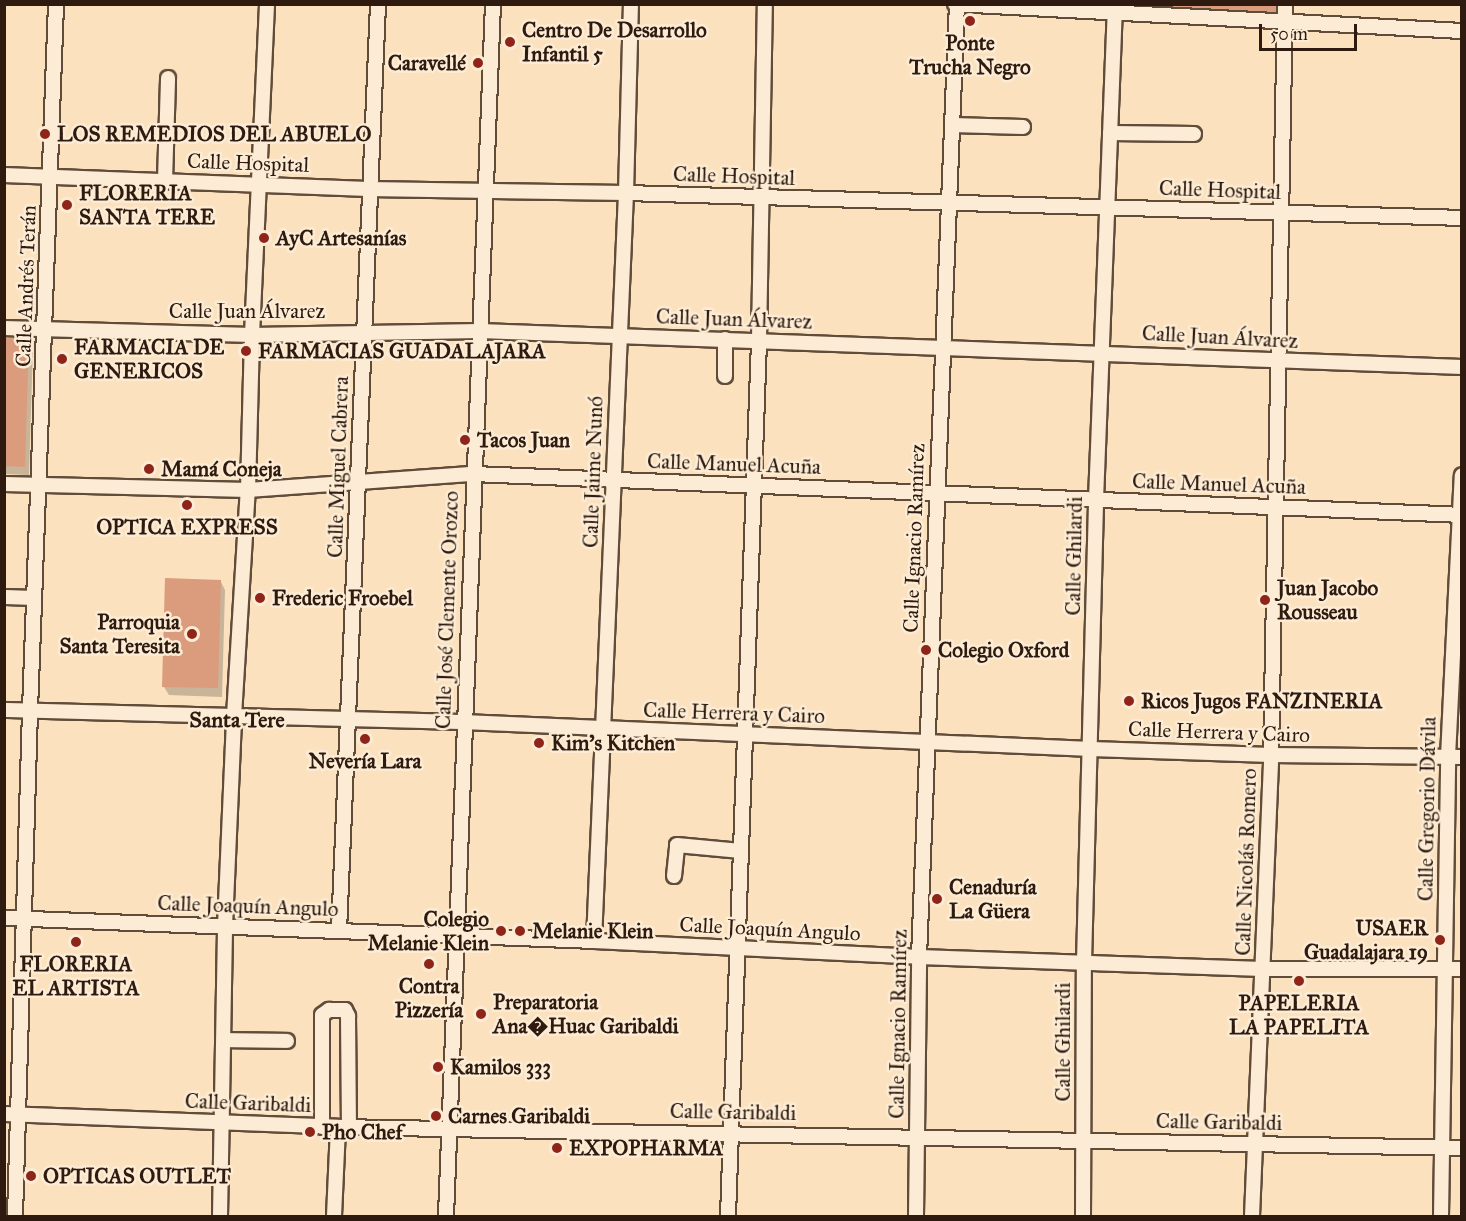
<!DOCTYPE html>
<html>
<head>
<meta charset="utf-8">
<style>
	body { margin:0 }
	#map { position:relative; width:1466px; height:1221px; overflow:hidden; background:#fbe1be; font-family:"IM FELL Great Primer",serif }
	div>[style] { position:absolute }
	.shadow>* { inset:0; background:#0003 }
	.building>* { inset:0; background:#da9c7d }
	.roads { filter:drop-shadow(2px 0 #614c3a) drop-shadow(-2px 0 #614c3a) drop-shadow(0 2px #614c3a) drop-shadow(0 -2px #614c3a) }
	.minor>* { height:14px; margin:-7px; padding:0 7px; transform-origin:7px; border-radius:7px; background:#fcecd5 }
	.dots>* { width:16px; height:16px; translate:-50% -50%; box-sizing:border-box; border:3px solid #fcecd5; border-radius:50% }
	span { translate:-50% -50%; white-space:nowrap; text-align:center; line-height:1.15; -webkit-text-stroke:5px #fcecd5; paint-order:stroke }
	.poi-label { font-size:21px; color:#2e1a0e; font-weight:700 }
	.left { translate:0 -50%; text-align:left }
	.right { translate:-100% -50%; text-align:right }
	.street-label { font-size:21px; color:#2e1a0e }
	.neighbourhood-label { font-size:22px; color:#2e1a0e; font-weight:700 }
	.frame { position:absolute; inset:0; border:6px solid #2e1a0e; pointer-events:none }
	.scale { position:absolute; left:1259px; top:24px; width:98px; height:27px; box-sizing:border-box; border:3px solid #2e1a0e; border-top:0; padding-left:8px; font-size:18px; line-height:21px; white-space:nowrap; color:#2e1a0e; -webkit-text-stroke:4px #fcecd5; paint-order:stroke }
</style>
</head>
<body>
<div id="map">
	<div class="shadow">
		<div style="clip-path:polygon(1284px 4px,1284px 16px,1144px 11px)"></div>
		<div style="clip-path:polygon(4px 338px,28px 339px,33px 347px,29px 475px,4px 474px)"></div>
		<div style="clip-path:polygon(221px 582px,225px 590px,222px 697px,169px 695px,164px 687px)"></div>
	</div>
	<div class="building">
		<div style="clip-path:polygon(1138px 4px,1283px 4px,1282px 13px,1140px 8px)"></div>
		<div style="clip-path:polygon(4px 337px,29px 337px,25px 467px,4px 466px)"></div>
		<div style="clip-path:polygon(165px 578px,221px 580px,218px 688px,162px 687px)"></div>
	</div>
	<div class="roads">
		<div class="minor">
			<div style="left:955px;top:4px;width:508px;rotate:3.05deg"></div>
			<div style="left:952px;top:125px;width:71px;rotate:1.6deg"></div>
			<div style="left:1110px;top:133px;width:84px;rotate:0.7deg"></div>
			<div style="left:4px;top:175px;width:364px;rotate:2.2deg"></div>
			<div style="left:368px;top:189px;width:258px;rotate:0.9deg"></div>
			<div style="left:626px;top:193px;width:836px;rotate:1.71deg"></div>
			<div style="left:165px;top:181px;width:103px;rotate:-88.3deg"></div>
			<div style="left:4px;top:328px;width:248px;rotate:1.6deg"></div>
			<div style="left:252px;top:335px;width:228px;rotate:-1deg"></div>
			<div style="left:480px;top:331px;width:983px;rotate:2.1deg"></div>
			<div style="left:725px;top:339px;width:37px;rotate:90deg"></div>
			<div style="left:4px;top:484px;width:244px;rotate:1.4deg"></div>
			<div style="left:248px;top:490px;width:226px;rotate:-4.1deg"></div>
			<div style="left:473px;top:474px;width:990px;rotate:2.37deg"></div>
			<div style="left:4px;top:597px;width:30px;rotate:2deg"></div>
			<div style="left:4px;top:710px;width:459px;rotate:1.5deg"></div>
			<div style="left:463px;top:722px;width:629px;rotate:2.46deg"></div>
			<div style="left:1091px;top:749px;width:180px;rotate:1.9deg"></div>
			<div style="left:1271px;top:755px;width:191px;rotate:0.6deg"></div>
			<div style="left:674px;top:876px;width:31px;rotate:-84deg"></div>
			<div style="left:677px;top:845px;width:64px;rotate:5.4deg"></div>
			<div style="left:4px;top:918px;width:590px;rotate:2.23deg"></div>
			<div style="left:594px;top:941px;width:325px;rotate:2.8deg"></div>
			<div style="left:919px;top:957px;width:344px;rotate:2deg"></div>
			<div style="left:1263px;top:969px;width:199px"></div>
			<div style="left:339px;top:931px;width:928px;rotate:-87.59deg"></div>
			<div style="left:594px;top:941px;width:749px;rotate:-87.55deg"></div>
			<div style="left:626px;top:193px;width:189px;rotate:-88.5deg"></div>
			<div style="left:224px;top:1040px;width:63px;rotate:0.9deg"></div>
			<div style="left:4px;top:1114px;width:334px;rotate:2.2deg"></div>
			<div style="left:338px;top:1127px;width:1124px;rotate:1.07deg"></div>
			<div style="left:322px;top:1127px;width:112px;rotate:-90deg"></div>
			<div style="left:322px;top:1015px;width:9px;rotate:-36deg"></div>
			<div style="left:329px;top:1010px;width:16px"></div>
			<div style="left:345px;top:1010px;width:7px;rotate:63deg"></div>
			<div style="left:348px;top:1016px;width:111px;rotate:89.5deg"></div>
			<div style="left:15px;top:1216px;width:506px;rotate:-88.3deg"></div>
			<div style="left:30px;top:710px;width:706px;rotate:-87.89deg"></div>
			<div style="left:220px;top:1216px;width:290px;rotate:-89deg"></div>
			<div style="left:225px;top:926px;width:210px;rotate:-87.5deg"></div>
			<div style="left:234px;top:716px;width:226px;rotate:-86.5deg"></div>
			<div style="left:248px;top:490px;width:155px;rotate:-88.5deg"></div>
			<div style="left:252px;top:335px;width:331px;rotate:-87.4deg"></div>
			<div style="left:334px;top:1216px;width:89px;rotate:-87.4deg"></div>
			<div style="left:446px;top:1216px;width:1213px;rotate:-87.78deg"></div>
			<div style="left:728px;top:1216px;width:877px;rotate:-87.97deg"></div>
			<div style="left:759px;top:340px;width:336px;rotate:-89deg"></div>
			<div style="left:916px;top:1216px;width:259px;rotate:-89.3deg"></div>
			<div style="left:919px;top:957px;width:954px;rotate:-87.72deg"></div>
			<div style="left:1083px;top:1216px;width:254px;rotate:-89.8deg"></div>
			<div style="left:1084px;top:962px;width:462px;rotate:-88.5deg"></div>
			<div style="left:1096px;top:500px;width:496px;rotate:-87.8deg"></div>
			<div style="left:1252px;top:1216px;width:461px;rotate:-87.6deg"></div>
			<div style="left:1271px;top:755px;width:751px;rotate:-88.93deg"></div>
			<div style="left:1441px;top:1216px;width:459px;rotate:-89.1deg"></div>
			<div style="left:1448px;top:757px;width:282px;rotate:-87.2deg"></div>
		</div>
	</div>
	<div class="dots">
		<div style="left:970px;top:21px;background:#8f2418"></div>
		<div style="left:510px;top:42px;background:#8f2418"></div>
		<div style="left:478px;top:63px;background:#8f2418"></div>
		<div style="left:45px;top:134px;background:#8f2418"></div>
		<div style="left:67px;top:205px;background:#8f2418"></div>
		<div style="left:264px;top:238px;background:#8f2418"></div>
		<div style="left:246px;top:351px;background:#8f2418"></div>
		<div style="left:62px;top:359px;background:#8f2418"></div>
		<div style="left:465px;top:440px;background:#8f2418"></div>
		<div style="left:149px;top:469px;background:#8f2418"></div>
		<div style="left:187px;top:505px;background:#8f2418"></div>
		<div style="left:260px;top:598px;background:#8f2418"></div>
		<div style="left:1265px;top:600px;background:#8f2418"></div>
		<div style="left:192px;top:634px;background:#8f2418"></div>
		<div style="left:926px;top:650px;background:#8f2418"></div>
		<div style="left:1129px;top:701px;background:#8f2418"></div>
		<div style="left:365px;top:739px;background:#8f2418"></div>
		<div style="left:539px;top:743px;background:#8f2418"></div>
		<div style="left:937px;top:899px;background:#8f2418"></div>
		<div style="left:501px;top:931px;background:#8f2418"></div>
		<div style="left:520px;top:931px;background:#8f2418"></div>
		<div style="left:1440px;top:940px;background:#8f2418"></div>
		<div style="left:76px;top:942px;background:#8f2418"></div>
		<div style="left:429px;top:964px;background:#8f2418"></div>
		<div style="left:1299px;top:981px;background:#8f2418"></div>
		<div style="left:481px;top:1014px;background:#8f2418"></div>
		<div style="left:438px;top:1067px;background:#8f2418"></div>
		<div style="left:436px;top:1116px;background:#8f2418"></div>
		<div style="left:310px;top:1132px;background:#8f2418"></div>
		<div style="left:557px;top:1148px;background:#8f2418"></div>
		<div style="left:31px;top:1176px;background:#8f2418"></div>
	</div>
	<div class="poi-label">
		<span class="left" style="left:522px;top:42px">Centro De Desarrollo<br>Infantil 5</span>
		<span style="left:970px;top:55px">Ponte<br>Trucha Negro</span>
		<span class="right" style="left:466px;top:63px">Caravellé</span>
		<span class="left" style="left:57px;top:134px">LOS REMEDIOS DEL ABUELO</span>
		<span class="left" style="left:79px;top:205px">FLORERIA<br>SANTA TERE</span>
		<span class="left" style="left:276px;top:238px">AyC Artesanías</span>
		<span class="left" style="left:74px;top:359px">FARMACIA DE<br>GENERICOS</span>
		<span class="left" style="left:258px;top:351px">FARMACIAS GUADALAJARA</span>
		<span class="left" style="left:477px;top:440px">Tacos Juan</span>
		<span class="left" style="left:161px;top:469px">Mamá Coneja</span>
		<span style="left:187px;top:527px">OPTICA EXPRESS</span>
		<span class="left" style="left:1277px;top:600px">Juan Jacobo<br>Rousseau</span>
		<span class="left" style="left:272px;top:598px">Frederic Froebel</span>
		<span class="right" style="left:180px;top:634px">Parroquia<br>Santa Teresita</span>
		<span class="left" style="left:938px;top:650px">Colegio Oxford</span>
		<span class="left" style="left:1141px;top:701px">Ricos Jugos FANZINERIA</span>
		<span class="left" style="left:551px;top:743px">Kim's Kitchen</span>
		<span style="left:365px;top:761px">Nevería Lara</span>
		<span class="left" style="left:949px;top:899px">Cenaduría<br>La Güera</span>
		<span class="right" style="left:489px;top:931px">Colegio<br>Melanie Klein</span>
		<span class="right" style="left:1428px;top:940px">USAER<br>Guadalajara 19</span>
		<span class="left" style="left:532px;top:931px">Melanie Klein</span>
		<span style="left:76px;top:976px">FLORERIA<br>EL ARTISTA</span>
		<span style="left:429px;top:998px">Contra<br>Pizzería</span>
		<span class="left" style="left:493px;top:1014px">Preparatoria<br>Ana�Huac Garibaldi</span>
		<span style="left:1299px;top:1015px">PAPELERIA<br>LA PAPELITA</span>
		<span class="left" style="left:450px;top:1067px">Kamilos 333</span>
		<span class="left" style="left:448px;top:1116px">Carnes Garibaldi</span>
		<span class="left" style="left:322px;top:1132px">Pho Chef</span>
		<span class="left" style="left:569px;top:1148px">EXPOPHARMA</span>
		<span class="left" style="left:43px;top:1176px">OPTICAS OUTLET</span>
	</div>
	<div class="street-label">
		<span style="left:248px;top:163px;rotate:2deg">Calle Hospital</span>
		<span style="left:734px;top:176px;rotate:2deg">Calle Hospital</span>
		<span style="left:1220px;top:190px;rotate:2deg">Calle Hospital</span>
		<span style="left:26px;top:286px;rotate:-88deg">Calle Andrés Terán</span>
		<span style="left:247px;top:311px">Calle Juan Álvarez</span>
		<span style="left:734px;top:319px;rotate:2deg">Calle Juan Álvarez</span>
		<span style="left:1220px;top:337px;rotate:3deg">Calle Juan Álvarez</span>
		<span style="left:734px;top:464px;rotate:2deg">Calle Manuel Acuña</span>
		<span style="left:338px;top:467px;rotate:-88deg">Calle Miguel Cabrera</span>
		<span style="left:593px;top:472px;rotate:-88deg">Calle Jaime Nunó</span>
		<span style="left:1219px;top:484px;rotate:2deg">Calle Manuel Acuña</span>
		<span style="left:914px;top:538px;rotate:-88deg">Calle Ignacio Ramírez</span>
		<span style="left:1074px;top:556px;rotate:-89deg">Calle Ghilardi</span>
		<span style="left:447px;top:610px;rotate:-88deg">Calle José Clemente Orozco</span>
		<span style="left:734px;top:713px;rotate:2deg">Calle Herrera y Cairo</span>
		<span style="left:1219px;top:732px;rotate:2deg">Calle Herrera y Cairo</span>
		<span style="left:1427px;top:809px;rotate:-89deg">Calle Gregorio Dávila</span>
		<span style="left:1246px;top:862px;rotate:-88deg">Calle Nicolás Romero</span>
		<span style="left:248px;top:906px;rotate:2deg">Calle Joaquín Angulo</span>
		<span style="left:770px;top:929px;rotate:3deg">Calle Joaquín Angulo</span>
		<span style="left:898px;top:1024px;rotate:-89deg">Calle Ignacio Ramírez</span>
		<span style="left:1063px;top:1042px;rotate:-90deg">Calle Ghilardi</span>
		<span style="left:248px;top:1103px;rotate:2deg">Calle Garibaldi</span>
		<span style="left:733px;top:1112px;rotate:1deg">Calle Garibaldi</span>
		<span style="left:1219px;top:1122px;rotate:1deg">Calle Garibaldi</span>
	</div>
	<div class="neighbourhood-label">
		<span style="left:237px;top:720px">Santa Tere</span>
	</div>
	<div class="frame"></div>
	<div class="scale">50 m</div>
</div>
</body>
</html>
